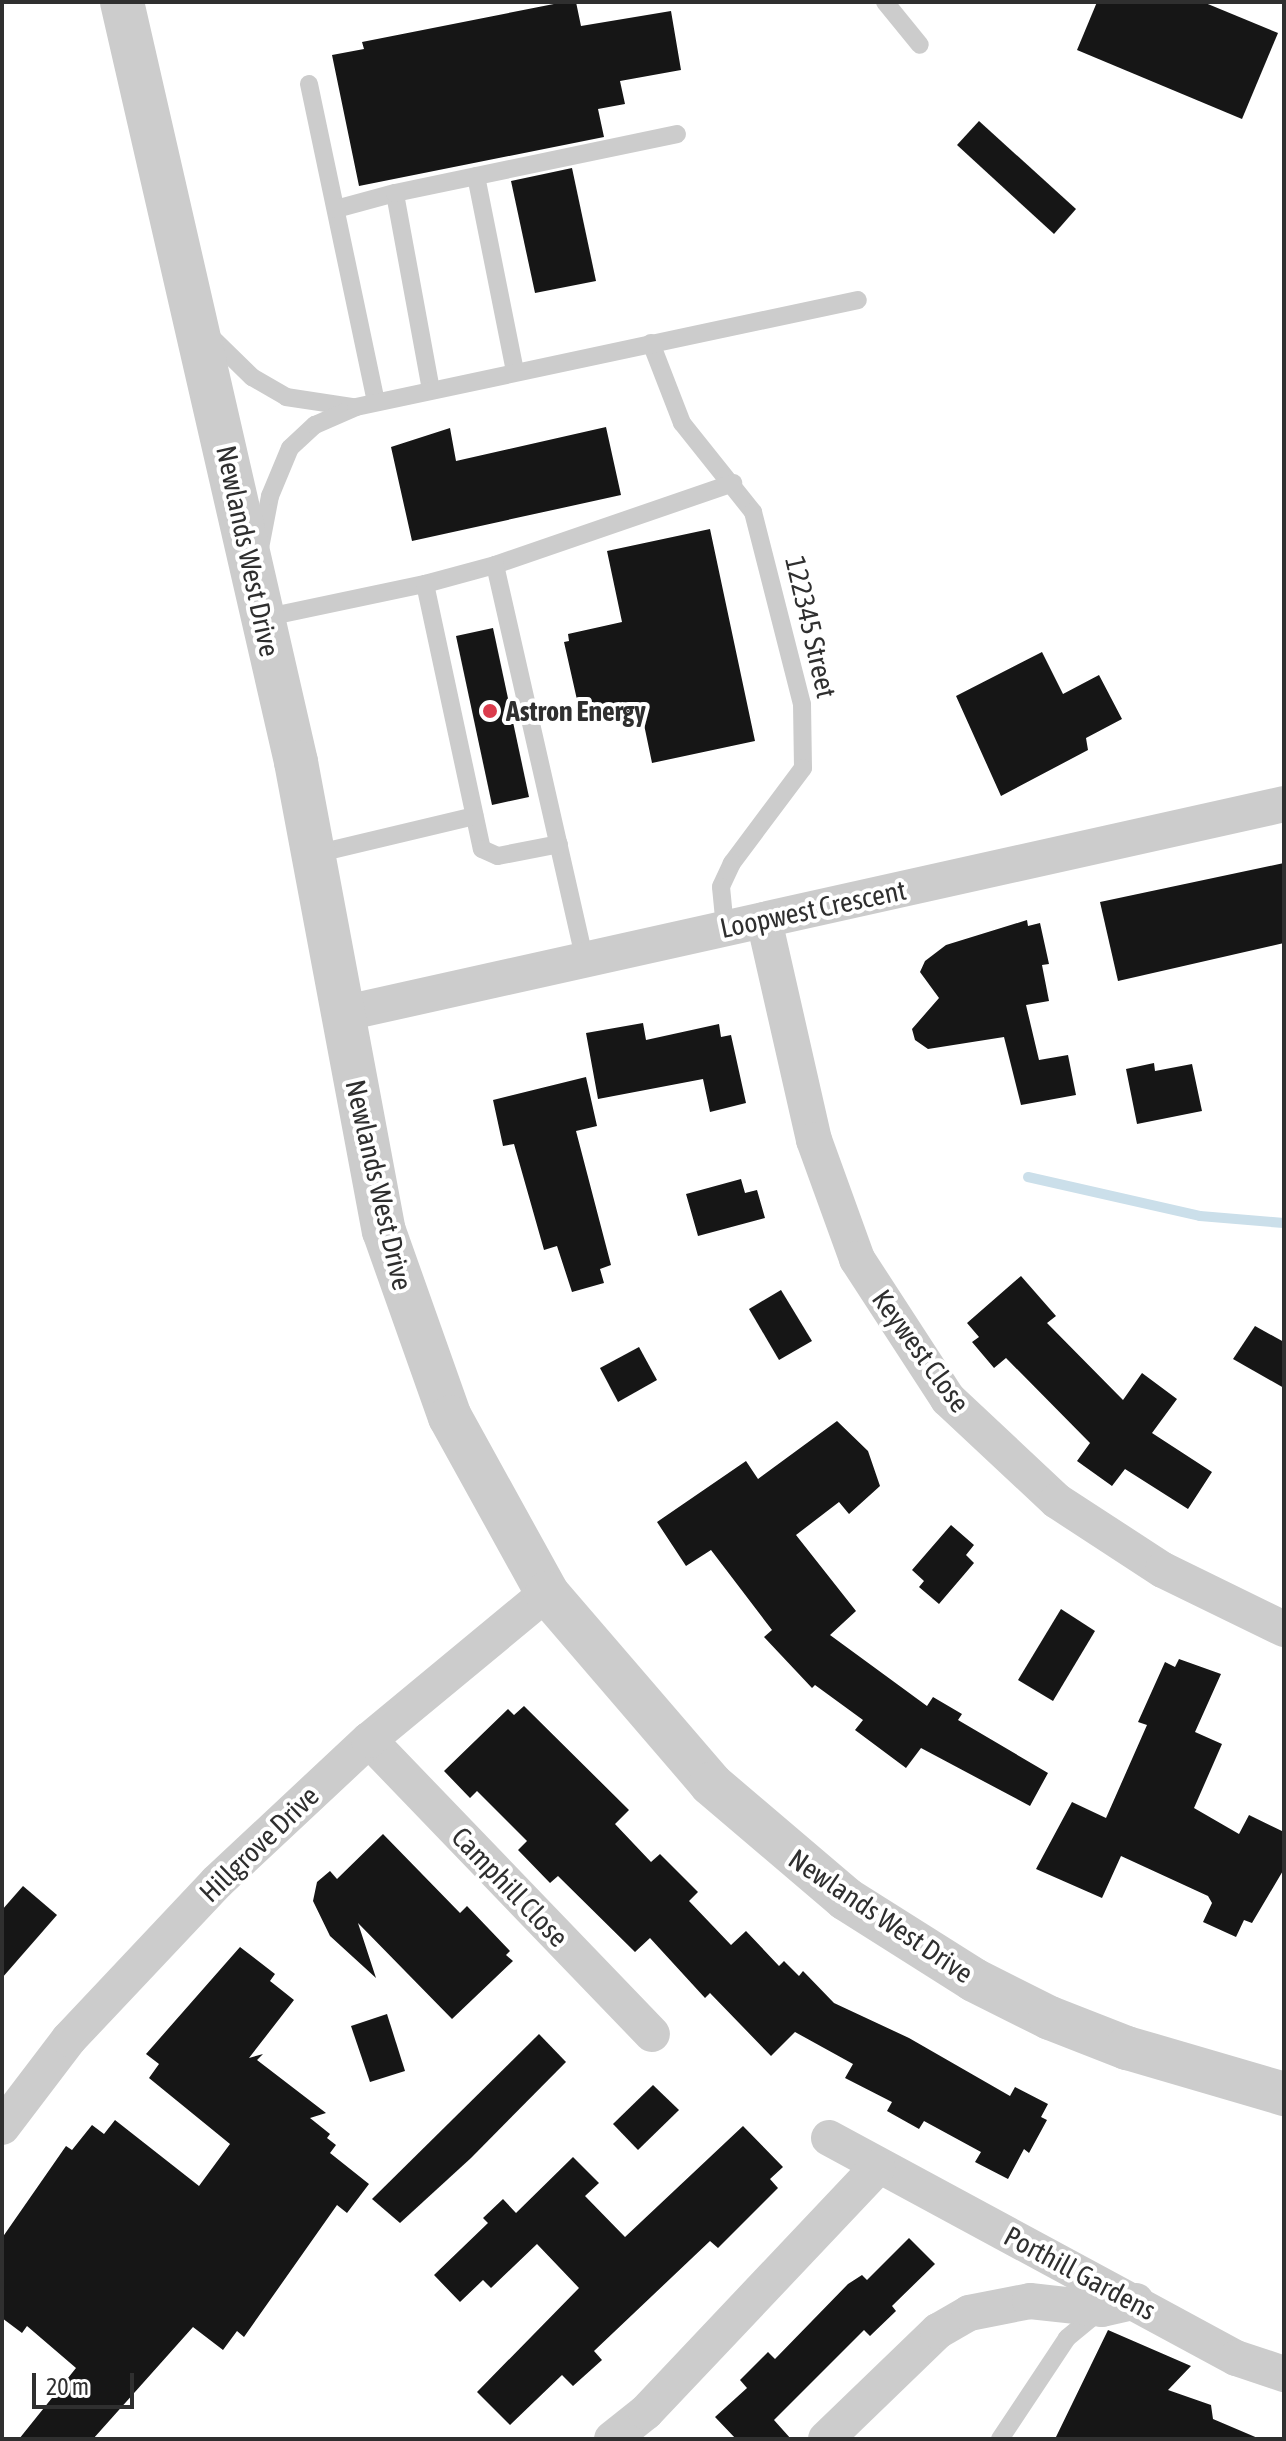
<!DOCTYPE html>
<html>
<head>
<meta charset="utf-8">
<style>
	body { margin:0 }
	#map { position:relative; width:1286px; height:2441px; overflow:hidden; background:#fff; font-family:"Asap Condensed",sans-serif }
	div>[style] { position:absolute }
	.stream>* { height:10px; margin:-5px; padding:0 5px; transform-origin:5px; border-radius:5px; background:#cbdfea }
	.building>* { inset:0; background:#161616 }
	.service>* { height:18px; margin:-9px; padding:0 9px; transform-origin:9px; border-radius:9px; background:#ccc }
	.minor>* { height:36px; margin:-18px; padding:0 18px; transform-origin:18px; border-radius:18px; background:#ccc }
	.tertiary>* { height:44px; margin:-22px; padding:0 22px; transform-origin:22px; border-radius:22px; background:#ccc }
	.dots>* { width:22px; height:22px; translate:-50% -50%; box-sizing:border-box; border:4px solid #fff; border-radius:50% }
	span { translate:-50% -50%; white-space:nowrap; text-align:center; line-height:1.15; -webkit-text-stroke:8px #fff; paint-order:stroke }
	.street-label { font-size:28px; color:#2f2f2f }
	.poi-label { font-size:28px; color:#2f2f2f; font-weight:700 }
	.left { translate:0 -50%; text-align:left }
	.frame { position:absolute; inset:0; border:4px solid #2f2f2f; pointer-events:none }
	.scale { position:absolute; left:32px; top:2373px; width:102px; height:36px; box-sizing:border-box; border:4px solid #2f2f2f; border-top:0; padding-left:10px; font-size:24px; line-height:28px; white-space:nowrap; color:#2f2f2f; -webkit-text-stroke:6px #fff; paint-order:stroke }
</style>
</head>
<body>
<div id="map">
	<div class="stream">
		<div style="left:1028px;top:1177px;width:176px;rotate:12.8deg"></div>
		<div style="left:1200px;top:1216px;width:84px;rotate:4.8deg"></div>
	</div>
	<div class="building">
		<div style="clip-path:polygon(564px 2px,576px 2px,581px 26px,671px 11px,681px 70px,620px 81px,625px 104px,598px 109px,604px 137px,359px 186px,332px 55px,364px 49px,362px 42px)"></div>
		<div style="clip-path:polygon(1097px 2px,1203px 2px,1278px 33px,1242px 119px,1077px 50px)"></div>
		<div style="clip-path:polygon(979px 121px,1076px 209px,1054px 234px,957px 145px)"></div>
		<div style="clip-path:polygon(572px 168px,596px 281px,535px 293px,511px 181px)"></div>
		<div style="clip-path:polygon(606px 427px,621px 495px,412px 541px,391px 447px,450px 428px,456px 461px)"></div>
		<div style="clip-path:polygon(710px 529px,755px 741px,652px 763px,641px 710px,582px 722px,564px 642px,569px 641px,568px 634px,622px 622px,607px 551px)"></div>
		<div style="clip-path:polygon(493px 628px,529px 797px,492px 805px,456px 636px)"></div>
		<div style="clip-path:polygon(1042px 652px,1063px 694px,1099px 675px,1122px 719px,1086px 738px,1088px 750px,1001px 796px,956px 696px)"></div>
		<div style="clip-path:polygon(1284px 863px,1284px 943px,1118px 981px,1100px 902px)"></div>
		<div style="clip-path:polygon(1027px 920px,1028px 926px,1040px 923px,1049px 964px,1042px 965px,1049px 1001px,1026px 1005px,1039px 1060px,1068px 1055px,1076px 1095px,1021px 1105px,1004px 1037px,928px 1049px,915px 1040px,912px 1029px,939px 998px,920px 972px,925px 961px,946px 945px)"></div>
		<div style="clip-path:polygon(643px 1023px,646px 1040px,719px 1024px,721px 1037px,731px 1035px,746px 1103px,710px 1112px,703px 1079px,598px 1099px,586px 1033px)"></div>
		<div style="clip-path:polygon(1154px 1063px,1155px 1071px,1192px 1064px,1202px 1111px,1137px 1124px,1126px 1069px)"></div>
		<div style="clip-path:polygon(586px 1077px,597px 1126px,576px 1131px,611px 1265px,600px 1269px,604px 1283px,572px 1292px,557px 1246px,544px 1250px,514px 1144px,503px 1146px,493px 1100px)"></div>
		<div style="clip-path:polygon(741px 1179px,745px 1193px,757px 1190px,765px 1218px,698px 1236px,686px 1194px)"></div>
		<div style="clip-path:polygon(1021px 1276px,1056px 1316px,1047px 1323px,1123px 1400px,1142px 1373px,1177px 1399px,1152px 1433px,1212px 1472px,1188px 1509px,1125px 1469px,1112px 1486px,1077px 1461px,1090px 1443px,1006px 1358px,994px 1368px,972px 1342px,979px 1337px,967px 1323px)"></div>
		<div style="clip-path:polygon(781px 1290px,812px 1341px,779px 1360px,749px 1309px)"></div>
		<div style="clip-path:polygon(1255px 1326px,1284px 1342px,1284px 1388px,1233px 1359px)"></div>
		<div style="clip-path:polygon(639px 1347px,657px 1380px,618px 1402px,600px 1368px)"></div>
		<div style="clip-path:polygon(837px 1421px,868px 1451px,880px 1486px,849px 1514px,839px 1502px,796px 1535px,856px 1611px,830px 1635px,927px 1706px,933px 1697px,962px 1714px,958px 1720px,1048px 1773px,1030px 1806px,921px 1748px,906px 1768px,855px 1730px,863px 1720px,815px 1685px,812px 1688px,764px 1637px,772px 1630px,711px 1550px,686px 1566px,657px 1522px,746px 1461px,758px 1479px)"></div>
		<div style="clip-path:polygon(951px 1525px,974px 1545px,966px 1555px,974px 1563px,939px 1604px,919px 1587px,924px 1581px,912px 1570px)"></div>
		<div style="clip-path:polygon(1061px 1609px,1095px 1631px,1053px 1701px,1018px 1680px)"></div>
		<div style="clip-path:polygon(1179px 1659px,1221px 1674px,1195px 1732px,1222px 1744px,1194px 1808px,1239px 1834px,1249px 1815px,1284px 1832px,1284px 1869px,1252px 1923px,1244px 1920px,1236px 1937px,1203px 1922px,1212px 1903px,1208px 1896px,1121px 1856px,1102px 1898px,1036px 1869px,1072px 1802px,1106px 1818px,1147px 1725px,1138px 1722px,1165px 1662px,1175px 1667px)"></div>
		<div style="clip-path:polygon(524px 1706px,629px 1810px,615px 1824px,651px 1862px,660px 1854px,698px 1892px,689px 1901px,731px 1945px,746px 1931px,779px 1966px,784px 1961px,799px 1976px,803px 1971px,834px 2003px,909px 2038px,1010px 2096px,1015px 2087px,1048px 2104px,1041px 2117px,1047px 2120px,1029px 2153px,1024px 2149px,1008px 2179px,975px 2162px,981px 2152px,924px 2121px,919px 2129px,887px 2111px,892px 2102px,845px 2078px,853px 2064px,795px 2032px,771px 2056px,710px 1993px,705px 1998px,650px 1938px,635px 1952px,558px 1876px,550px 1883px,518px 1850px,527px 1841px,477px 1791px,470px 1798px,444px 1771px,508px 1709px,514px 1715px)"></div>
		<div style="clip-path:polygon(383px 1834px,460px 1913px,467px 1906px,510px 1951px,506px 1955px,513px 1961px,452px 2019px,358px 1923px,376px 1978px,330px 1936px,313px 1901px,317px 1882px,330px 1871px,337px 1879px)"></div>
		<div style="clip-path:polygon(23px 1886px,57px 1915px,2px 1978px,2px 1910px)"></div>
		<div style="clip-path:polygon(240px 1947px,275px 1974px,270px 1981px,294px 2000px,249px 2058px,263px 2054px,257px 2060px,326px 2113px,310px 2118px,330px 2134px,327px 2138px,336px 2145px,330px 2153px,369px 2184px,347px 2213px,337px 2205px,244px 2337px,237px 2331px,223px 2350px,193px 2327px,93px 2439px,19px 2439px,76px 2368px,27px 2326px,22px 2333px,2px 2318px,2px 2238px,66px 2146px,72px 2150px,92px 2125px,104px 2134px,115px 2120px,199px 2186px,230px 2144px,149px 2078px,159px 2064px,146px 2054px)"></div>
		<div style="clip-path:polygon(387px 2014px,405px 2071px,370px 2082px,351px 2026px)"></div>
		<div style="clip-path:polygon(539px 2034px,566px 2062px,471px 2158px,400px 2223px,372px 2199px)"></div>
		<div style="clip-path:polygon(653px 2085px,679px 2110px,638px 2150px,613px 2124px)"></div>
		<div style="clip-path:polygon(743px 2126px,783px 2167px,770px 2179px,778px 2188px,718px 2248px,710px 2241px,594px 2351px,602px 2360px,573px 2386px,562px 2375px,510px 2425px,477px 2392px,579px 2288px,537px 2244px,491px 2288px,483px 2280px,460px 2302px,434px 2275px,488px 2223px,483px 2218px,503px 2199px,516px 2213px,573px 2157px,599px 2183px,585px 2196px,625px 2237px)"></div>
		<div style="clip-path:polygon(909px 2238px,935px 2264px,892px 2306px,896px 2311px,870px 2336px,864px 2330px,774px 2420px,791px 2439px,736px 2439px,715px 2417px,747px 2388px,740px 2380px,768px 2352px,775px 2359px,848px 2284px,862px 2275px,867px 2280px)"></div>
		<div style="clip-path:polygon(1108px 2330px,1191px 2366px,1168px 2390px,1211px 2405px,1213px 2419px,1260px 2439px,1055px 2439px)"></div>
	</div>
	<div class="service">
		<div style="left:885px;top:2px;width:55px;rotate:50.9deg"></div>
		<div style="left:309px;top:84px;width:325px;rotate:78.1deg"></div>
		<div style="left:476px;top:176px;width:200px;rotate:78.7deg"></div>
		<div style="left:336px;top:209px;width:61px;rotate:-15.2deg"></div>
		<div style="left:210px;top:336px;width:59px;rotate:44.3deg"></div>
		<div style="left:252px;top:377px;width:39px;rotate:30deg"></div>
		<div style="left:286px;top:397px;width:68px;rotate:8.5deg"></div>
		<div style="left:651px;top:343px;width:86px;rotate:68.8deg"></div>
		<div style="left:682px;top:423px;width:114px;rotate:51.4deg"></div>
		<div style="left:753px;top:512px;width:198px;rotate:75.7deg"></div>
		<div style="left:802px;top:704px;width:64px;rotate:89.1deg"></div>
		<div style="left:803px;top:768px;width:119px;rotate:126.8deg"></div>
		<div style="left:732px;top:863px;width:26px;rotate:115deg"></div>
		<div style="left:721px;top:887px;width:41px;rotate:84.4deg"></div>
		<div style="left:431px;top:390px;width:200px;rotate:-100.4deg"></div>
		<div style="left:395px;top:193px;width:288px;rotate:-11.8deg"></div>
		<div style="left:260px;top:548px;width:53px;rotate:-79.1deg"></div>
		<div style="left:270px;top:496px;width:52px;rotate:-67.4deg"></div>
		<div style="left:290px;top:448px;width:34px;rotate:-43deg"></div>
		<div style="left:315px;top:425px;width:45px;rotate:-23.7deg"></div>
		<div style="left:356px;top:407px;width:513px;rotate:-12.03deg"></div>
		<div style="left:495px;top:565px;width:252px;rotate:-19deg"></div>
		<div style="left:425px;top:584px;width:73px;rotate:-15.2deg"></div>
		<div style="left:495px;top:565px;width:403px;rotate:77.2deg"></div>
		<div style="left:263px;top:618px;width:166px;rotate:-11.9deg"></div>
		<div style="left:425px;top:584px;width:271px;rotate:77.9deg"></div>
		<div style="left:482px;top:849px;width:17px;rotate:24deg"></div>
		<div style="left:498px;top:856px;width:62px;rotate:-11.1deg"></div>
		<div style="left:315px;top:854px;width:164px;rotate:-13.4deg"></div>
		<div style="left:1000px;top:2439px;width:121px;rotate:-56.4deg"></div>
		<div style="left:1067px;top:2338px;width:44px;rotate:-39.5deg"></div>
	</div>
	<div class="minor">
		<div style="left:764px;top:920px;width:226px;rotate:77.2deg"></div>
		<div style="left:814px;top:1140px;width:127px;rotate:70.1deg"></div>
		<div style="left:857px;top:1259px;width:167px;rotate:57deg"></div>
		<div style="left:948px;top:1399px;width:149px;rotate:43.1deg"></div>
		<div style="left:1057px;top:1501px;width:126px;rotate:33.1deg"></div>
		<div style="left:1163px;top:1570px;width:135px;rotate:26deg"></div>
		<div style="left:341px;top:1014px;width:966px;rotate:-12.55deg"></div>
		<div style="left:369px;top:1740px;width:408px;rotate:46.1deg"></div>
		<div style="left:2px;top:2127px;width:111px;rotate:-52.7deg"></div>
		<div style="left:69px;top:2039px;width:216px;rotate:-46.7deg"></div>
		<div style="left:217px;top:1882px;width:208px;rotate:-43.1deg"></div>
		<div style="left:369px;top:1740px;width:231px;rotate:-39.6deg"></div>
		<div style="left:829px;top:2138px;width:463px;rotate:28.4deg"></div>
		<div style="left:1236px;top:2358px;width:51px;rotate:18.4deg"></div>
		<div style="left:612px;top:2439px;width:43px;rotate:-38.5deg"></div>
		<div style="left:646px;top:2412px;width:337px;rotate:-46.6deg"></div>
		<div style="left:826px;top:2439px;width:156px;rotate:-44deg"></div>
		<div style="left:938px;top:2331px;width:36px;rotate:-30deg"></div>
		<div style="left:969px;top:2313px;width:62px;rotate:-11.1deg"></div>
		<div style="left:1030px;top:2301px;width:72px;rotate:6.3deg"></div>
		<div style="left:1102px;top:2309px;width:35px;rotate:-13deg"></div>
	</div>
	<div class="tertiary">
		<div style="left:122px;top:2px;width:780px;rotate:77.1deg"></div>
		<div style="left:296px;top:762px;width:477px;rotate:79.4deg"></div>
		<div style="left:384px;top:1231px;width:197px;rotate:70.5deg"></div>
		<div style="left:450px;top:1417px;width:201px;rotate:61.1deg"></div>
		<div style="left:547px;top:1593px;width:252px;rotate:49.3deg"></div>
		<div style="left:711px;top:1784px;width:177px;rotate:40.4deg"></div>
		<div style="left:846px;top:1899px;width:151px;rotate:32.3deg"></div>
		<div style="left:974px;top:1980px;width:85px;rotate:26.6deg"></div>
		<div style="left:1050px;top:2018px;width:83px;rotate:21.3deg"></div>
		<div style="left:1127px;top:2048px;width:164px;rotate:16.3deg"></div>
	</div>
	<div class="dots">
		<div style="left:490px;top:711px;background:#db3c4d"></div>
	</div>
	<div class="street-label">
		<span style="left:248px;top:551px;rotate:78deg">Newlands West Drive</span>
		<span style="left:811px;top:627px;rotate:77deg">122345 Street</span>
		<span style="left:813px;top:909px;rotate:-12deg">Loopwest Crescent</span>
		<span style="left:379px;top:1185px;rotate:77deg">Newlands West Drive</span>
		<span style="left:921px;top:1351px;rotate:54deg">Keywest Close</span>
		<span style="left:259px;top:1844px;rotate:-44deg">Hillgrove Drive</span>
		<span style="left:510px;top:1887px;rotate:46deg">Camphill Close</span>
		<span style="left:881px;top:1916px;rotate:34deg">Newlands West Drive</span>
		<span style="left:1080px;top:2273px;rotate:28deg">Porthill Gardens</span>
	</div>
	<div class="poi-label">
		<span class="left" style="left:506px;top:711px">Astron Energy</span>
	</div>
	<div class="frame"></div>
	<div class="scale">20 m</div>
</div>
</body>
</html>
